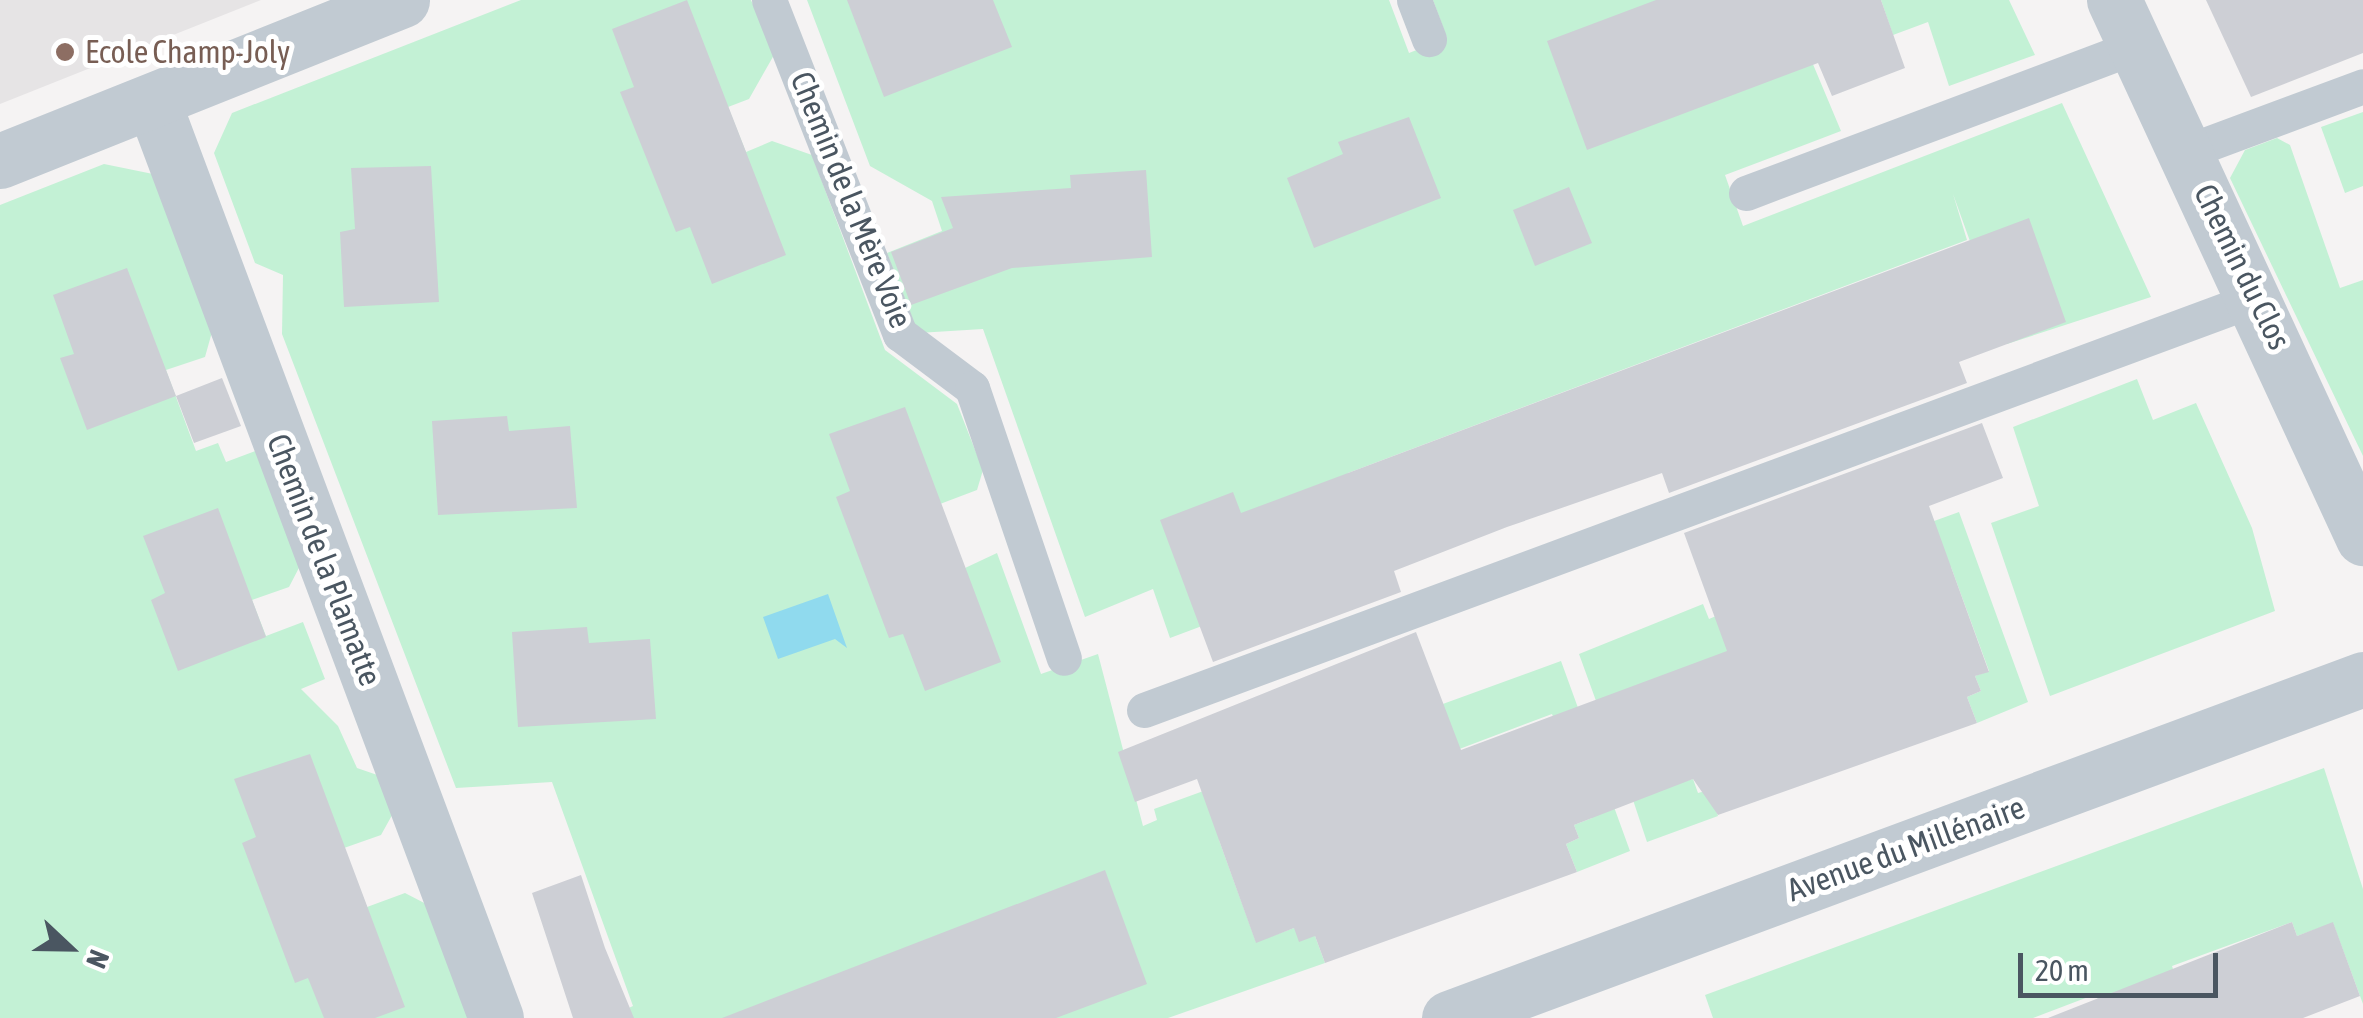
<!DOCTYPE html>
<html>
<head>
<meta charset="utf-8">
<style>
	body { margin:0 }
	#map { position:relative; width:2363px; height:1018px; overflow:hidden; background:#f5f3f3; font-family:"Asap Condensed",sans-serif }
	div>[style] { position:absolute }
	.education>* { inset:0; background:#e6e4e5 }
	.green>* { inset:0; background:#c3f1d5 }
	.water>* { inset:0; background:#90daee }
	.building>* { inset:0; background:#cdcfd5 }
	.service>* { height:35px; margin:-17.5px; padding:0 17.5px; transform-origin:17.5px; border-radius:17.5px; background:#c1cad2 }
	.minor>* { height:55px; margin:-27.5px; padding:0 27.5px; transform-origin:27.5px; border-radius:27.5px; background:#c1cad2 }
	.dots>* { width:28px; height:28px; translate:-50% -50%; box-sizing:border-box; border:5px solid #fff; border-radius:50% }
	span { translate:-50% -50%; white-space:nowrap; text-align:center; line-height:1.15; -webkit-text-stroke:10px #fff; paint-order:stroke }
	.education-label { font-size:32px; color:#785e54 }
	.left { translate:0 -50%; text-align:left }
	.street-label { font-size:32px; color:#4a5661 }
	.north { position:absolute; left:20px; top:898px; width:100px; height:100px; -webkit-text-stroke:8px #fff; paint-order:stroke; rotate:112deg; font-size:28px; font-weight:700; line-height:40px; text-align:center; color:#4a5661 }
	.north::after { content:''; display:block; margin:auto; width:35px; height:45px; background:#4a5661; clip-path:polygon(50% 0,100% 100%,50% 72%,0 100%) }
	.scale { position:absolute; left:2018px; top:953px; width:200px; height:45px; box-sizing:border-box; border:5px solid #4a5661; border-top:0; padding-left:12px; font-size:30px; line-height:35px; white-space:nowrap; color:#4a5661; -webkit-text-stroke:8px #fff; paint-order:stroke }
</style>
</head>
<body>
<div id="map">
	<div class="education">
		<div style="clip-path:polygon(0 0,261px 0,0 104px)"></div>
	</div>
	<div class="green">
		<div style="clip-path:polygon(521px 0,751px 0,774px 55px,749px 99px,728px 107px,746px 152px,772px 141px,812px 155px,885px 350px,957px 404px,983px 470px,977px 490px,940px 504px,965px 568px,997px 553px,1041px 674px,1098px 654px,1143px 826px,1157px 820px,1154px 809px,1561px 661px,1630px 851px,1577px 872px,1566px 844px,1579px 838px,1574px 825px,1592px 818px,1552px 714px,1219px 840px,1256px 942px,1294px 928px,1315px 936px,1325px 963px,1168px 1018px,607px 1018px,633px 1006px,552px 782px,456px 788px,282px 334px,283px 275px,255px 263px,214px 153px,232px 113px)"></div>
		<div style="clip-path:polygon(807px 0,1389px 0,1409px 53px,1447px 38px,1433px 0,1786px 0,1841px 131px,1725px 175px,1743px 226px,2062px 103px,2151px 297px,2007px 344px,1953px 194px,1967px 240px,1348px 473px,1333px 577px,1170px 638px,1153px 589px,1085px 617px,983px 329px,918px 333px,887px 253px,942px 231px,932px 201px,870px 166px)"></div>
		<div style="clip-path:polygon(1881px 0,2009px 0,2035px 55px,1949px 86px,1928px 22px,1893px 35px)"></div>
		<div style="clip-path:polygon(2363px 112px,2363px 186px,2345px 193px,2321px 127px)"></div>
		<div style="clip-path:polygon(2277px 138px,2290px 145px,2340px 288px,2363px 280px,2363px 456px,2230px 178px,2245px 150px)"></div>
		<div style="clip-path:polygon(104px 164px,153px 174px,212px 332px,205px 357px,166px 370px,196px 451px,218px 443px,226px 462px,261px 449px,302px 562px,289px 587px,252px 600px,266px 636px,303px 622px,325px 679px,301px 689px,338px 726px,357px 768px,386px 778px,396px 808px,381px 835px,344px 848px,367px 907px,405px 893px,430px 906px,475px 1018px,0 1018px,0 205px)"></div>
		<div style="clip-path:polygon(2137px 379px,2153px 420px,2196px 403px,2252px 528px,2275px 611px,2050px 696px,1991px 523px,2039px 506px,2013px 427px)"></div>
		<div style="clip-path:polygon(1959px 512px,2028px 702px,1977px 723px,1967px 697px,1981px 691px,1975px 676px,1989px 671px,1951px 567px,1624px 778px,1579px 654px,1703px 604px,1709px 619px,1728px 611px,1724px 597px)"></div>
		<div style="clip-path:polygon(2324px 768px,2363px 889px,2363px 1004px,2333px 923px,2297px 936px,2292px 922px,2172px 966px,2177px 981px,2102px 1011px,2096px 994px,2033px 1018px,1713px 1018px,1705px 995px)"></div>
		<div style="clip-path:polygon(1693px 779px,1698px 793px,1709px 790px,1718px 816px,1647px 842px,1631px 794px)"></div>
	</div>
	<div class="water">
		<div style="clip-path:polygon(828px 594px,847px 648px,835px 639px,778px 659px,763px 617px)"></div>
	</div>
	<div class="building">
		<div style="clip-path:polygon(687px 0,786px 255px,712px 284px,690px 227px,676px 232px,620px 92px,634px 87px,612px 29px)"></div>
		<div style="clip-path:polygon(847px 0,993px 0,1012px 47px,884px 97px)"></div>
		<div style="clip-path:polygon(1656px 0,1881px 0,1905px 68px,1832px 96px,1818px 63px,1587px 150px,1547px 41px)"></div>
		<div style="clip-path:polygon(2206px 0,2363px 0,2363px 53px,2251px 97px)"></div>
		<div style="clip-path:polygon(1409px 117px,1441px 198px,1314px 248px,1287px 178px,1343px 154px,1338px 142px)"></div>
		<div style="clip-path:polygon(431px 166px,439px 302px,344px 307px,340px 232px,355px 229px,351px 168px)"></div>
		<div style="clip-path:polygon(1146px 170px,1152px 257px,1012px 268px,911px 305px,891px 252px,953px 228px,941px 197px,1071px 188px,1070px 175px)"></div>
		<div style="clip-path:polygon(1569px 187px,1592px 243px,1535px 266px,1513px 210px)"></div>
		<div style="clip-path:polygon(2029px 218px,2066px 322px,1959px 362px,1967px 383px,1669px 493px,1662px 473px,1507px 527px,1394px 571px,1401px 592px,1213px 662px,1160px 520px,1233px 492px,1241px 513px)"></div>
		<div style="clip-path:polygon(127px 268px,176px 396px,87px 430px,60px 358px,74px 354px,53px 295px)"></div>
		<div style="clip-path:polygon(222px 378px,241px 426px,194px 443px,176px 396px)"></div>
		<div style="clip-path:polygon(905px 407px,1001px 662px,925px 691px,903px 634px,889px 638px,836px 497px,850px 491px,829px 434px)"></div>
		<div style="clip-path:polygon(507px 416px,509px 431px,570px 426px,577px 508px,438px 515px,432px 421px)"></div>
		<div style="clip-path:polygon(1982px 423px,2003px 478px,1929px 506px,1989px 672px,1975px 676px,1981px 691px,1967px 697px,1977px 723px,1718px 815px,1693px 779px,1574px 825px,1579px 838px,1566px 844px,1577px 872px,1325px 963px,1315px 936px,1299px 942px,1294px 928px,1256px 943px,1197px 779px,1135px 802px,1118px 752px,1416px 632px,1461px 750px,1727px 651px,1684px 533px)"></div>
		<div style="clip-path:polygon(218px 508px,266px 637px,178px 671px,151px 600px,165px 593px,143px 536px)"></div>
		<div style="clip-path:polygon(587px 627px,589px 643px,650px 639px,656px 719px,518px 727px,512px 632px)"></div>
		<div style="clip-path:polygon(310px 754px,405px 1007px,375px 1018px,324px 1018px,308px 978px,295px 983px,242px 843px,256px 837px,234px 779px)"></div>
		<div style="clip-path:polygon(1105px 870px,1147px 984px,1056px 1018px,722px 1018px)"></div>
		<div style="clip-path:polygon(581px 875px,605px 948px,634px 1018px,573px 1018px,532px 893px)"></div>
		<div style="clip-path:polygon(2292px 922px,2297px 936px,2333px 922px,2360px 996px,2303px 1018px,2048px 1018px)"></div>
	</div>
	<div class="service">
		<div style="left:769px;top:0;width:359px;rotate:68.6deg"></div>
		<div style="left:900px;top:334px;width:90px;rotate:36.9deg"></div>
		<div style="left:972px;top:388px;width:285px;rotate:71.2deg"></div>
		<div style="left:1414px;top:0;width:42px;rotate:69deg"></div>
		<div style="left:2186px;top:152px;width:189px;rotate:-20.4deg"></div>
		<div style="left:1746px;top:193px;width:415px;rotate:-20.6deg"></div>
		<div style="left:1144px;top:710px;width:1187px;rotate:-20.31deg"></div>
	</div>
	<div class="minor">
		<div style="left:2114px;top:0;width:593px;rotate:65.16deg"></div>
		<div style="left:153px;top:102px;width:978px;rotate:69.47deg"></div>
		<div style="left:0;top:161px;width:433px;rotate:-21.8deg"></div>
		<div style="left:1449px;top:1018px;width:975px;rotate:-20.35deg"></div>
	</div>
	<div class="dots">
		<div style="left:65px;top:52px;background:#8d6e63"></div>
	</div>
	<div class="education-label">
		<span class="left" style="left:85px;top:52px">Ecole Champ-Joly</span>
	</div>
	<div class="street-label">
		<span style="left:851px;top:200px;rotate:68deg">Chemin de la Mère Voie</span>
		<span style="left:2242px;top:267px;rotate:64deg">Chemin du Clos</span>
		<span style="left:324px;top:560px;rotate:69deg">Chemin de la Plamatte</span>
		<span style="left:1906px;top:849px;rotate:-20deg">Avenue du Millénaire</span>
	</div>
	<div class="north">N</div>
	<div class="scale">20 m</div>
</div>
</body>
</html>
